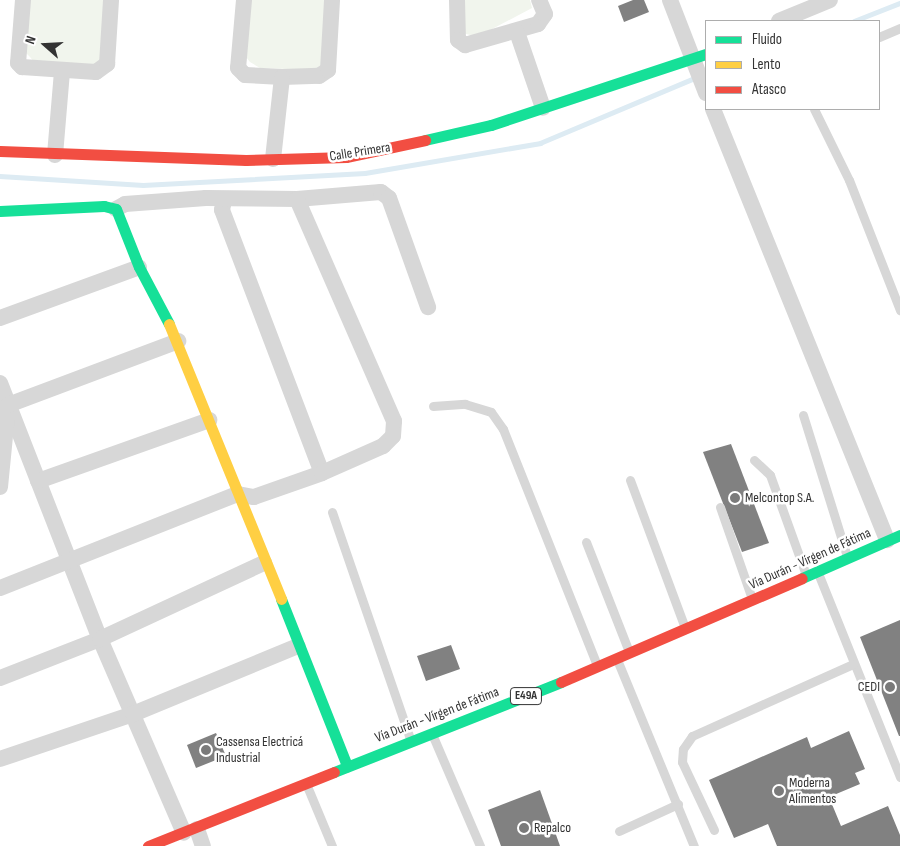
<!DOCTYPE html>
<html>
<head>
<meta charset="utf-8">
<style>
	body { margin:0 }
	#map { position:relative; width:900px; height:846px; overflow:hidden; background:#fff; font-family:"Sofia Sans Condensed",sans-serif }
	div>[style] { position:absolute }
	.green>* { inset:0; background:#f1f5ed }
	.stream>* { height:4.5px; margin:-2.25px; padding:0 2.25px; transform-origin:2.25px; border-radius:2.25px; background:#ddebf3 }
	.building>* { inset:0; background:#818181 }
	.lane>* { height:9px; margin:-4.5px; padding:0 4.5px; transform-origin:4.5px; border-radius:4.5px; background:#d7d7d7 }
	.street>* { height:16px; margin:-8px; padding:0 8px; transform-origin:8px; border-radius:8px; background:#d7d7d7 }
	.fast>* { height:11px; margin:-5.5px; padding:0 5.5px; transform-origin:5.5px; border-radius:5.5px; background:#16e098 }
	.slow>* { height:11px; margin:-5.5px; padding:0 5.5px; transform-origin:5.5px; border-radius:5.5px; background:#ffcf43 }
	.jam>* { height:11px; margin:-5.5px; padding:0 5.5px; transform-origin:5.5px; border-radius:5.5px; background:#f24e42 }
	.dots>* { width:14px; height:14px; translate:-50% -50%; box-sizing:border-box; border:2px solid #fff; border-radius:50% }
	span { translate:-50% -50%; white-space:nowrap; text-align:center; line-height:1.15; -webkit-text-stroke:5px #fff; paint-order:stroke }
	.shield-label span { padding:1px 4px; background:#fff; border:1px solid; border-radius:4px; -webkit-text-stroke-width:0 }
	.shield-label { font-size:12px; color:#333; font-weight:700 }
	.street-label { font-size:14px; color:#333 }
	.poi-label { font-size:14px; color:#333 }
	.left { translate:0 -50%; text-align:left }
	.right { translate:-100% -50%; text-align:right }
	.legend { position:absolute; left:705px; top:20px; width:175px; height:90px; box-sizing:border-box; background:#fff; border:1px solid #adadad; margin:0; padding:6px 9px; list-style:none; font-size:15px; color:#333 }
	.legend li { display:flex; align-items:center; gap:10px; height:25px }
	.legend b { width:25px; border:1px solid #adadad }
	.north { position:absolute; left:20px; top:20px; width:50px; height:50px; -webkit-text-stroke:4px #fff; paint-order:stroke; rotate:289deg; font-size:14px; font-weight:700; line-height:20px; text-align:center; color:#333 }
	.north::after { content:''; display:block; margin:auto; width:18px; height:22px; background:#333; clip-path:polygon(50% 0,100% 100%,50% 72%,0 100%) }
</style>
</head>
<body>
<div id="map">
	<div class="green">
		<div style="clip-path:polygon(29px 0,105px 0,103px 56px,96px 66px,34px 62px,30px 57px,26px 53px)"></div>
		<div style="clip-path:polygon(250px 0,324px 0,326px 8px,321px 65px,316px 70px,260px 68px,250px 62px,246px 57px)"></div>
		<div style="clip-path:polygon(460px 0,530px 0,532px 8px,477px 37px,463px 33px)"></div>
	</div>
	<div class="stream">
		<div style="left:854px;top:21px;width:49px;rotate:-21.4deg"></div>
		<div style="left:0;top:176px;width:143px;rotate:3.6deg"></div>
		<div style="left:143px;top:185px;width:222px;rotate:-3.1deg"></div>
		<div style="left:365px;top:173px;width:178px;rotate:-9.7deg"></div>
		<div style="left:540px;top:143px;width:170px;rotate:-22.8deg"></div>
	</div>
	<div class="building">
		<div style="clip-path:polygon(633px 0,644px 0,649px 12px,624px 22px,618px 6px)"></div>
		<div style="clip-path:polygon(731px 444px,769px 543px,742px 552px,703px 452px)"></div>
		<div style="clip-path:polygon(900px 620px,900px 736px,899px 736px,860px 637px)"></div>
		<div style="clip-path:polygon(451px 645px,460px 669px,426px 681px,417px 656px)"></div>
		<div style="clip-path:polygon(849px 731px,865px 769px,855px 773px,860px 784px,829px 797px,841px 826px,888px 806px,900px 835px,900px 846px,777px 846px,768px 824px,734px 838px,709px 780px,807px 737px,811px 748px)"></div>
		<div style="clip-path:polygon(216px 733px,226px 756px,196px 768px,187px 745px)"></div>
		<div style="clip-path:polygon(540px 790px,560px 846px,501px 846px,488px 810px)"></div>
	</div>
	<div class="lane">
		<div style="left:879px;top:37px;width:23px;rotate:-23deg"></div>
		<div style="left:814px;top:109px;width:79px;rotate:63.8deg"></div>
		<div style="left:849px;top:180px;width:140px;rotate:68.6deg"></div>
		<div style="left:433px;top:406px;width:32px;rotate:-4deg"></div>
		<div style="left:465px;top:404px;width:27px;rotate:17deg"></div>
		<div style="left:491px;top:412px;width:21px;rotate:55deg"></div>
		<div style="left:503px;top:429px;width:254px;rotate:68.3deg"></div>
		<div style="left:803px;top:415px;width:148px;rotate:72.7deg"></div>
		<div style="left:754px;top:460px;width:22px;rotate:43deg"></div>
		<div style="left:770px;top:475px;width:106px;rotate:70.2deg"></div>
		<div style="left:630px;top:480px;width:158px;rotate:69.6deg"></div>
		<div style="left:720px;top:507px;width:97px;rotate:70.8deg"></div>
		<div style="left:332px;top:512px;width:240px;rotate:71deg"></div>
		<div style="left:586px;top:542px;width:118px;rotate:68.6deg"></div>
		<div style="left:818px;top:573px;width:220px;rotate:68.1deg"></div>
		<div style="left:618px;top:662px;width:199px;rotate:67.6deg"></div>
		<div style="left:432px;top:734px;width:122px;rotate:66.8deg"></div>
		<div style="left:307px;top:786px;width:65px;rotate:67.4deg"></div>
		<div style="left:714px;top:830px;width:75px;rotate:-115.2deg"></div>
		<div style="left:682px;top:762px;width:13px;rotate:-86deg"></div>
		<div style="left:683px;top:749px;width:16px;rotate:-55deg"></div>
		<div style="left:692px;top:736px;width:176px;rotate:-24.1deg"></div>
		<div style="left:619px;top:831px;width:65px;rotate:-24.6deg"></div>
	</div>
	<div class="street">
		<div style="left:23px;top:0;width:63px;rotate:94.5deg"></div>
		<div style="left:18px;top:63px;width:6px;rotate:45deg"></div>
		<div style="left:22px;top:67px;width:74px;rotate:3.9deg"></div>
		<div style="left:96px;top:72px;width:14px;rotate:-36deg"></div>
		<div style="left:107px;top:64px;width:64px;rotate:-86.4deg"></div>
		<div style="left:244px;top:0;width:68px;rotate:95deg"></div>
		<div style="left:238px;top:68px;width:10px;rotate:45deg"></div>
		<div style="left:245px;top:75px;width:37px;rotate:3deg"></div>
		<div style="left:282px;top:77px;width:37px;rotate:-2deg"></div>
		<div style="left:319px;top:76px;width:11px;rotate:-34deg"></div>
		<div style="left:328px;top:70px;width:70px;rotate:-86.7deg"></div>
		<div style="left:457px;top:0;width:40px;rotate:88.6deg"></div>
		<div style="left:458px;top:40px;width:9px;rotate:36deg"></div>
		<div style="left:465px;top:45px;width:76px;rotate:-16deg"></div>
		<div style="left:538px;top:24px;width:12px;rotate:-55deg"></div>
		<div style="left:545px;top:14px;width:15px;rotate:-113deg"></div>
		<div style="left:670px;top:0;width:100px;rotate:68.8deg"></div>
		<div style="left:779px;top:21px;width:55px;rotate:-22.4deg"></div>
		<div style="left:517px;top:32px;width:80px;rotate:71.1deg"></div>
		<div style="left:713px;top:109px;width:465px;rotate:68deg"></div>
		<div style="left:55px;top:155px;width:83px;rotate:-85.2deg"></div>
		<div style="left:273px;top:159px;width:82px;rotate:-83.7deg"></div>
		<div style="left:224px;top:201px;width:9px;rotate:103deg"></div>
		<div style="left:222px;top:210px;width:281px;rotate:69.2deg"></div>
		<div style="left:116px;top:209px;width:10px;rotate:-29deg"></div>
		<div style="left:125px;top:204px;width:81px;rotate:-4.2deg"></div>
		<div style="left:206px;top:198px;width:91px;rotate:0.6deg"></div>
		<div style="left:297px;top:199px;width:84px;rotate:-4.8deg"></div>
		<div style="left:381px;top:192px;width:10px;rotate:37deg"></div>
		<div style="left:389px;top:198px;width:116px;rotate:70.3deg"></div>
		<div style="left:0;top:318px;width:148px;rotate:-20.1deg"></div>
		<div style="left:0;top:383px;width:275px;rotate:68.7deg"></div>
		<div style="left:100px;top:639px;width:211px;rotate:66.6deg"></div>
		<div style="left:38px;top:481px;width:182px;rotate:-19.6deg"></div>
		<div style="left:0;top:487px;width:82px;rotate:-84.4deg"></div>
		<div style="left:8px;top:405px;width:182px;rotate:-20.6deg"></div>
		<div style="left:0;top:588px;width:256px;rotate:-21.6deg"></div>
		<div style="left:238px;top:494px;width:16px;rotate:11deg"></div>
		<div style="left:254px;top:497px;width:72px;rotate:-19.4deg"></div>
		<div style="left:322px;top:473px;width:67px;rotate:-23.9deg"></div>
		<div style="left:383px;top:446px;width:14px;rotate:-45deg"></div>
		<div style="left:393px;top:436px;width:15px;rotate:-86deg"></div>
		<div style="left:394px;top:421px;width:242px;rotate:-113.6deg"></div>
		<div style="left:0;top:678px;width:107px;rotate:-21.3deg"></div>
		<div style="left:100px;top:639px;width:181px;rotate:-24.9deg"></div>
		<div style="left:0;top:759px;width:140px;rotate:-18.7deg"></div>
		<div style="left:133px;top:714px;width:178px;rotate:-22.4deg"></div>
		<div style="left:197px;top:829px;width:18px;rotate:71deg"></div>
	</div>
	<div class="fast">
		<div style="left:425px;top:140px;width:68px;rotate:-12.8deg"></div>
		<div style="left:491px;top:125px;width:226px;rotate:-18.3deg"></div>
		<div style="left:0;top:211px;width:104px;rotate:-2.8deg"></div>
		<div style="left:104px;top:206px;width:12px;rotate:14deg"></div>
		<div style="left:116px;top:209px;width:62px;rotate:68.4deg"></div>
		<div style="left:139px;top:267px;width:64px;rotate:62.2deg"></div>
		<div style="left:802px;top:578px;width:107px;rotate:-23.7deg"></div>
		<div style="left:281px;top:599px;width:180px;rotate:68.4deg"></div>
		<div style="left:334px;top:772px;width:244px;rotate:-21.6deg"></div>
	</div>
	<div class="slow">
		<div style="left:169px;top:324px;width:297px;rotate:67.8deg"></div>
	</div>
	<div class="jam">
		<div style="left:0;top:151px;width:246px;rotate:2.1deg"></div>
		<div style="left:246px;top:160px;width:100px;rotate:-1.7deg"></div>
		<div style="left:346px;top:157px;width:81px;rotate:-12.1deg"></div>
		<div style="left:561px;top:682px;width:262px;rotate:-23.3deg"></div>
		<div style="left:148px;top:846px;width:200px;rotate:-21.7deg"></div>
	</div>
	<div class="dots">
		<div style="left:735px;top:498px;background:#7a7a7a"></div>
		<div style="left:890px;top:687px;background:#7a7a7a"></div>
		<div style="left:206px;top:750px;background:#7a7a7a"></div>
		<div style="left:779px;top:791px;background:#7a7a7a"></div>
		<div style="left:524px;top:828px;background:#7a7a7a"></div>
	</div>
	<div class="shield-label">
		<span style="left:526px;top:696px">E49A</span>
	</div>
	<div class="street-label">
		<span style="left:360px;top:152px;rotate:-9deg">Calle Primera</span>
		<span style="left:810px;top:559px;rotate:-24deg">Vía Durán - Vírgen de Fátima</span>
		<span style="left:437px;top:715px;rotate:-21deg">Vía Durán - Vírgen de Fátima</span>
	</div>
	<div class="poi-label">
		<span class="left" style="left:745px;top:498px">Melcontop S.A.</span>
		<span class="right" style="left:880px;top:687px">CEDI</span>
		<span class="left" style="left:216px;top:750px">Cassensa Electricá<br>Industrial</span>
		<span class="left" style="left:789px;top:791px">Moderna<br>Alimentos</span>
		<span class="left" style="left:534px;top:828px">Repalco</span>
	</div>
	<ul class="legend">
	<li><b style="height:6px;background:#16e098"></b>Fluido</li>
	<li><b style="height:6px;background:#ffcf43"></b>Lento</li>
	<li><b style="height:6px;background:#f24e42"></b>Atasco</li>
	</ul>
	<div class="north">N</div>
</div>
</body>
</html>
